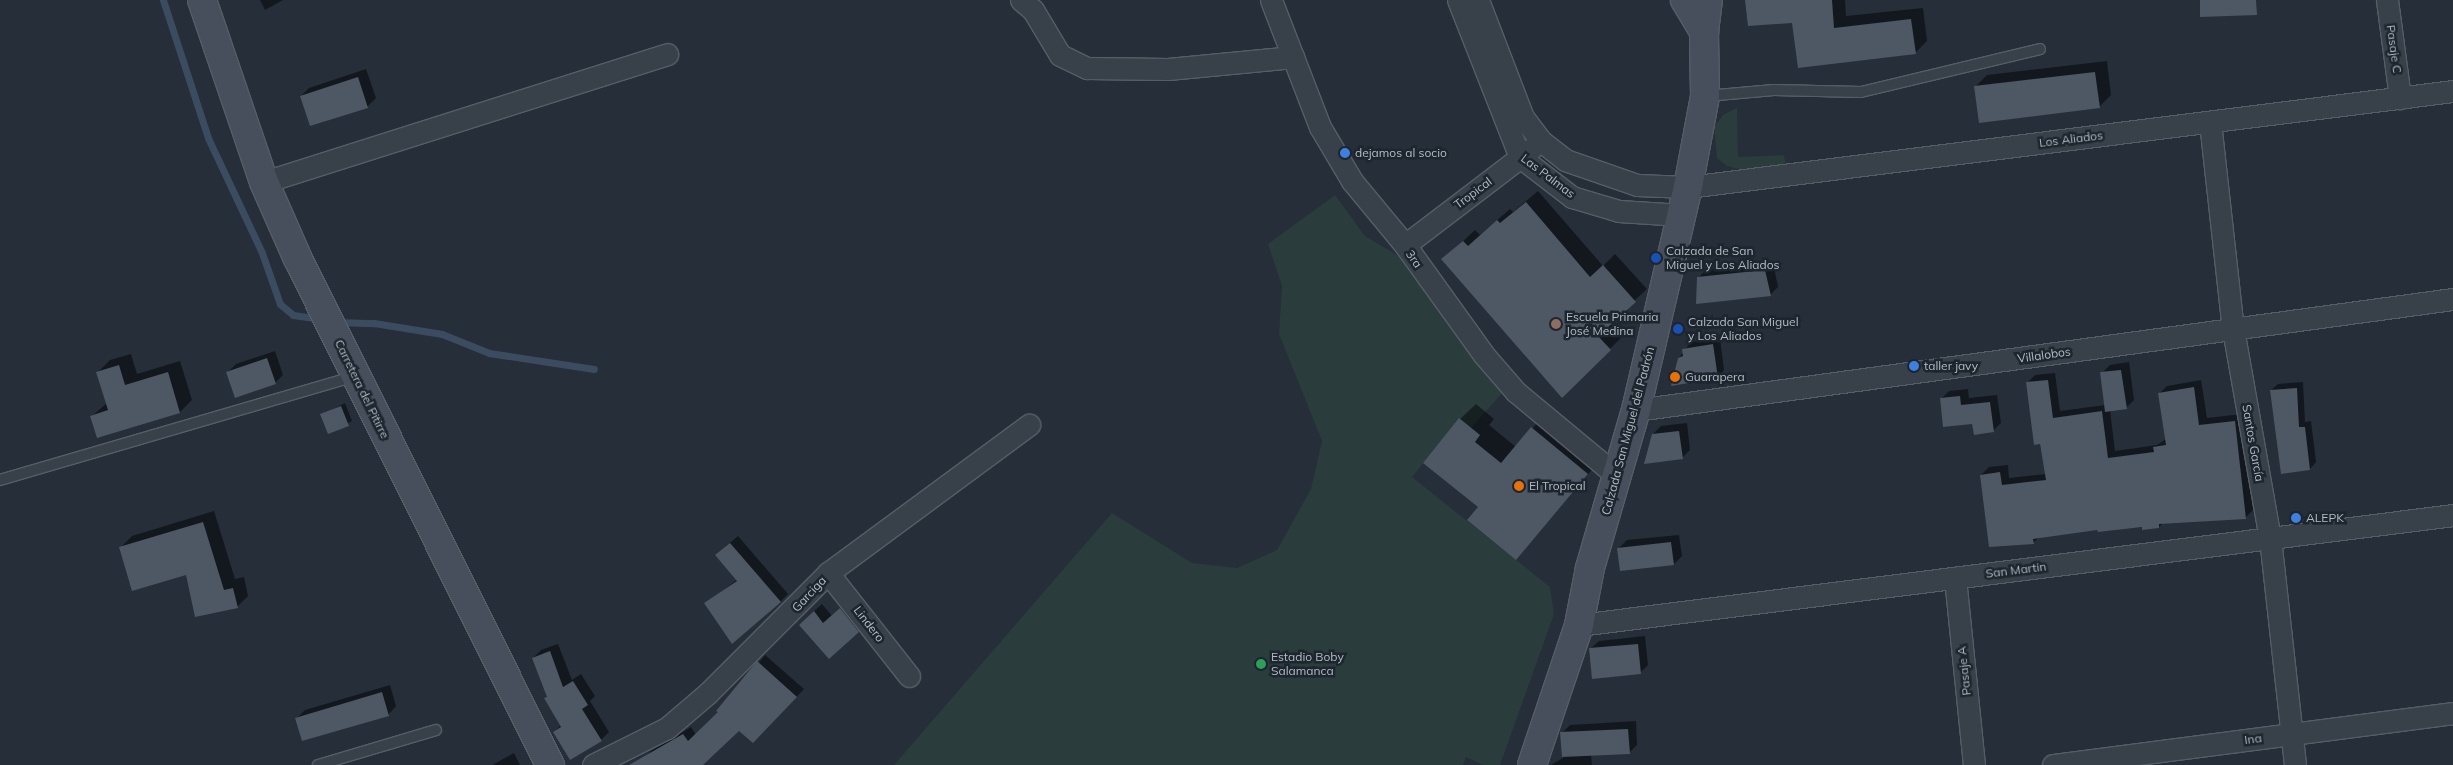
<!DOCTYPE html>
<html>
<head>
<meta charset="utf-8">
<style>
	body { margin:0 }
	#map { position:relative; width:2453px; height:765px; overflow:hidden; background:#252e39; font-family:Mulish,sans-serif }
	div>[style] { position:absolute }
	.green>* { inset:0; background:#2a3c3c }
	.shadow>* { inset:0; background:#0007 }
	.stream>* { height:7px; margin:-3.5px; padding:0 3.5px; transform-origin:3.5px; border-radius:3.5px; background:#3c4c60 }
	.building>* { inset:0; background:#4d5864 }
	.roads { filter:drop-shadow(1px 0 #565d67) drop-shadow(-1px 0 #565d67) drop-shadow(0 1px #565d67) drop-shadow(0 -1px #565d67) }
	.lane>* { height:10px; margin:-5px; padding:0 5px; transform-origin:5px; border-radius:5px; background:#384049 }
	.street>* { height:21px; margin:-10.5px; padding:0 10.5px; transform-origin:10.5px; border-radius:10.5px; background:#384049 }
	.secondary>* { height:28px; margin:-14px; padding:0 14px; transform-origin:14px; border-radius:14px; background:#474f5c }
	.dots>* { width:14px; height:14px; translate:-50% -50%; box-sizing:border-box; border:2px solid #1d252e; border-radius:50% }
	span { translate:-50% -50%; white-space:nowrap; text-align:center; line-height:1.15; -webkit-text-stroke:5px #1d252e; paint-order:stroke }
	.street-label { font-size:12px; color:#b3bac5 }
	.poi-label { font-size:12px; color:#b3bac5 }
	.left { translate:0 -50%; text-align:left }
</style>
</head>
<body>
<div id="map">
	<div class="green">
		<div style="clip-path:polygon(1737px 108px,1738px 157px,1784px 155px,1786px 168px,1739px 169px,1727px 166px,1717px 158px,1714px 127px,1723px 115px)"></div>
		<div style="clip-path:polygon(1335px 195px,1365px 236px,1402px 258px,1503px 392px,1471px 428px,1459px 419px,1412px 477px,1550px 587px,1554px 614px,1500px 765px,1483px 765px,1466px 757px,1463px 765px,894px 765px,1112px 513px,1192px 563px,1237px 568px,1277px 550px,1311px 489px,1322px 441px,1279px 334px,1282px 286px,1268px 244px)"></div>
	</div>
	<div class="shadow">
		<div style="clip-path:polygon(260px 0,283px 0,265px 10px)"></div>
		<div style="clip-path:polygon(1746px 0,1845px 0,1846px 16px,1923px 8px,1927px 41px,1915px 53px,1794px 21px)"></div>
		<div style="clip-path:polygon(2107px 61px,2111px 95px,2099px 107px,1975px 87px,1987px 75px)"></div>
		<div style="clip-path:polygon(366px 69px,376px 98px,368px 106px,311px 125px,301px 96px,309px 88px)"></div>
		<div style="clip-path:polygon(1538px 191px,1603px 266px,1615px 254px,1647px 289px,1610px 323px,1622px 337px,1562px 396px,1443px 260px,1475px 230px,1480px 235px,1510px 209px,1513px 212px)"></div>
		<div style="clip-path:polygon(1773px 262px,1778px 287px,1770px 295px,1698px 278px,1706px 270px)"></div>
		<div style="clip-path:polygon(1720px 338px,1724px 370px,1717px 377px,1679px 358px,1691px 342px)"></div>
		<div style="clip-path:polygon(275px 351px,283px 375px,275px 383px,228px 372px,236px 364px)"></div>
		<div style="clip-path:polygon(131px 354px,137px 374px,180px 361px,192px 400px,180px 412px,92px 416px,107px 403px,98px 372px,110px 360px)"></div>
		<div style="clip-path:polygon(2129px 362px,2134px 400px,2126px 408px,2110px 410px,2115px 451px,2157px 445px,2166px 439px,2160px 393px,2167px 386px,2201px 380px,2207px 418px,2242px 414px,2253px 510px,2246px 517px,2163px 523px,2159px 527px,2098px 528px,2039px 537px,2033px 543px,1981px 475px,1989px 467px,2008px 465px,2009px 478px,2046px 474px,2027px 383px,2035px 375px,2055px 373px,2060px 411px,2106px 405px,2102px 373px,2110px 365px)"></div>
		<div style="clip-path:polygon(2303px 382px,2305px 422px,2311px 421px,2316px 462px,2310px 469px,2282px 473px,2271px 390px,2278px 384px)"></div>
		<div style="clip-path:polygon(1968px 389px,1969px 398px,1997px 395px,2001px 423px,1993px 431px,1973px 422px,1941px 399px,1949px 391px)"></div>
		<div style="clip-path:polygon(345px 403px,352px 421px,329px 433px,322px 415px)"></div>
		<div style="clip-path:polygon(1476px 404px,1494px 419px,1489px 425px,1516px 447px,1547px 412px,1602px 458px,1515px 559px,1480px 506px,1460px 419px)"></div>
		<div style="clip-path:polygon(1687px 423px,1690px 450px,1682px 458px,1653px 434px,1661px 426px)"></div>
		<div style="clip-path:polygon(214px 511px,235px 579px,244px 577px,248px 596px,237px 607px,187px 573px,121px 547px,132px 536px)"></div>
		<div style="clip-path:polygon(1679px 535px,1682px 556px,1674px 564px,1619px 548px,1627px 540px)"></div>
		<div style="clip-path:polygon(738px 536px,788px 594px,780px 602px,705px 604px,738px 579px,725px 547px)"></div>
		<div style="clip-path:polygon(848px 601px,866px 623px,829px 657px,808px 617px,822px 604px,832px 616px)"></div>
		<div style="clip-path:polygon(1645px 636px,1648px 665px,1640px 673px,1590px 649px,1599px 641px)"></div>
		<div style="clip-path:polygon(558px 644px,572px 680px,581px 674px,595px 696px,590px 701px,609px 732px,601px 740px,554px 732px,561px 725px,533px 658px,541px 650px)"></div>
		<div style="clip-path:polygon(765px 655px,804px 689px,753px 742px,739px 729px,696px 765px,649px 765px,645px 757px,652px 750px,691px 727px,696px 735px,720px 712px)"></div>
		<div style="clip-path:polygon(390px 685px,396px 706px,388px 715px,297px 718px,305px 710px)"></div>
		<div style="clip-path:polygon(1636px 721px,1637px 745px,1629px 753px,1591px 755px,1592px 765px,1551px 765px,1563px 758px,1562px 733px,1570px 725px)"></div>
		<div style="clip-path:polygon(514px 753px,520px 765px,493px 765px,494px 764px)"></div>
	</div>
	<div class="stream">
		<div style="left:163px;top:0;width:145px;rotate:71.9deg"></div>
		<div style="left:208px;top:138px;width:127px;rotate:64.8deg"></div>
		<div style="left:262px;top:253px;width:54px;rotate:70.6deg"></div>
		<div style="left:280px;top:304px;width:17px;rotate:40deg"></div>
		<div style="left:293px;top:315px;width:27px;rotate:8deg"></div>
		<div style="left:336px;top:322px;width:38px;rotate:2deg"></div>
		<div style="left:374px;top:323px;width:69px;rotate:9.2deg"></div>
		<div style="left:442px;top:334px;width:51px;rotate:22deg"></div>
		<div style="left:489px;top:353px;width:106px;rotate:8.7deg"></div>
	</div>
	<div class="building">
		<div style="clip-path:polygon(1745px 0,1832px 0,1834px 28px,1911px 19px,1916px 54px,1798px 68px,1792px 23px,1748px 26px)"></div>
		<div style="clip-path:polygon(2200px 0,2256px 0,2257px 15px,2200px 17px)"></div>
		<div style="clip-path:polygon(2095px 72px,2100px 108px,1979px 123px,1974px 86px)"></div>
		<div style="clip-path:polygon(358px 77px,368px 108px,310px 126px,300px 96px)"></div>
		<div style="clip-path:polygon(1526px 202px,1590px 277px,1603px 265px,1636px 302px,1598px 336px,1611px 350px,1562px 398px,1441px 259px,1463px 241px,1468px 246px,1497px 220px,1500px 223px)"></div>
		<div style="clip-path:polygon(1765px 270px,1771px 296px,1696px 304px,1697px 277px)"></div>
		<div style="clip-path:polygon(1713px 344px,1718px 378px,1671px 386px,1678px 358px,1683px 356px,1682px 349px)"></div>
		<div style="clip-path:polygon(267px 358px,276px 384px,235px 398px,226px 372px)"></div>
		<div style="clip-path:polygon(119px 365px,125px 385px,168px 372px,180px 413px,97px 438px,90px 416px,108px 410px,96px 372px)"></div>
		<div style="clip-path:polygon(2121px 370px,2127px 409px,2105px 412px,2100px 372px)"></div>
		<div style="clip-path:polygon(2048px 380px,2053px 418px,2102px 411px,2108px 458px,2154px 452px,2153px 447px,2166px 445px,2158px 393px,2194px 387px,2199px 425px,2235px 421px,2246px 519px,2159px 524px,2159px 528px,2142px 530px,2142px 527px,2098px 532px,2097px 530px,2033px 539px,2034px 544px,1989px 547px,1980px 475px,2000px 472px,2002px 485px,2046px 480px,2040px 444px,2034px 445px,2026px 382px)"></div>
		<div style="clip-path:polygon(2297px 388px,2299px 427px,2305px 427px,2310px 470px,2281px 474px,2270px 390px)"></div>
		<div style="clip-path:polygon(1960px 396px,1961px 405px,1990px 402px,1994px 432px,1974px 435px,1972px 424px,1943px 427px,1940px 398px)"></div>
		<div style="clip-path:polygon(341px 406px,349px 426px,328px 434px,320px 414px)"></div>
		<div style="clip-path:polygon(1459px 418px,1480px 435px,1475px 442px,1501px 463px,1531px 427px,1588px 474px,1516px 560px,1467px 520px,1478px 507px,1423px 463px)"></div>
		<div style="clip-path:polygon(1679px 431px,1683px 459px,1644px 464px,1652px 434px)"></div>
		<div style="clip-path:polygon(203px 522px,224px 590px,233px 588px,238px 608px,195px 617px,186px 575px,132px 591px,119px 547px)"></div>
		<div style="clip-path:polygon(1671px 542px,1674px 565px,1620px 571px,1617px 548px)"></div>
		<div style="clip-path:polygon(730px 543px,781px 602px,732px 644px,704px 603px,737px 581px,715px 555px)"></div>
		<div style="clip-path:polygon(840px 608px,859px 632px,829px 659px,799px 625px,814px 611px,823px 623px)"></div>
		<div style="clip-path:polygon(1638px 644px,1641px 674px,1592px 679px,1589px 648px)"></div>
		<div style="clip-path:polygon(550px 651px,563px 687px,573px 681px,588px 705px,582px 709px,602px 741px,570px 760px,553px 732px,561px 727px,544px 698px,547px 697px,532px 658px)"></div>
		<div style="clip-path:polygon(757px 661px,797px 697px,753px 743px,739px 731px,703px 765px,629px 765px,683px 734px,688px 741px,718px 712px,716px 711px)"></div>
		<div style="clip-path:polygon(382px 692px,389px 716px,302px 741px,295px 718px)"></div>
		<div style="clip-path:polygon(1628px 729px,1630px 754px,1562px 757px,1560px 732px)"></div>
	</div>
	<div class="roads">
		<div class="lane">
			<div style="left:1706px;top:96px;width:68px;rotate:-5deg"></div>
			<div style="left:1774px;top:90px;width:87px;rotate:1.3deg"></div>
			<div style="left:1861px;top:92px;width:184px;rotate:-13.5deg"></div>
			<div style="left:0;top:480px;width:370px;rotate:-16.3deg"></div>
			<div style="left:318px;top:765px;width:123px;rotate:-16.5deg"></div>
		</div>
		<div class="street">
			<div style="left:1021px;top:0;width:16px;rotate:40deg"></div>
			<div style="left:1033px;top:10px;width:52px;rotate:59deg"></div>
			<div style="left:1060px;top:55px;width:30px;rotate:26deg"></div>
			<div style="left:1087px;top:68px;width:81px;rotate:0.7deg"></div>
			<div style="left:1168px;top:69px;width:126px;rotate:-5.5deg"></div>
			<div style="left:1271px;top:0;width:136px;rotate:68.9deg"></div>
			<div style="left:1320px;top:127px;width:63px;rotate:59.3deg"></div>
			<div style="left:1352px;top:181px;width:83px;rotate:50.4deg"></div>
			<div style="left:1405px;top:245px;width:135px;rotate:54.3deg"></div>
			<div style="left:1484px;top:355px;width:49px;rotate:49.1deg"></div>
			<div style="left:1516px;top:392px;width:131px;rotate:39.7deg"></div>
			<div style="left:1458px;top:0;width:169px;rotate:68.5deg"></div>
			<div style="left:1520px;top:157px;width:66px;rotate:37.6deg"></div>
			<div style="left:1572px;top:197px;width:49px;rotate:16.6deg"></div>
			<div style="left:1619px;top:211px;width:63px;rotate:3.6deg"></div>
			<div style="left:1478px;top:0;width:125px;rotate:69deg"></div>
			<div style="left:1523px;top:117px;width:30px;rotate:53deg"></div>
			<div style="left:1541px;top:141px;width:31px;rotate:38deg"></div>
			<div style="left:1565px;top:160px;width:76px;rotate:19.1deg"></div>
			<div style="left:1637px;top:185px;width:51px;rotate:2.2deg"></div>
			<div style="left:1688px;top:187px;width:771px;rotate:-7.15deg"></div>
			<div style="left:2387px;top:0;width:99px;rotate:82.4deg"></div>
			<div style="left:2210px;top:122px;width:208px;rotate:83.7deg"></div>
			<div style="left:2233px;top:329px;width:212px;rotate:80deg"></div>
			<div style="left:2270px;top:538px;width:228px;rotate:83.7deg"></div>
			<div style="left:264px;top:182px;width:423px;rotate:-17.6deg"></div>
			<div style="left:1405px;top:245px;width:158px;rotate:-37.3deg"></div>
			<div style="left:1636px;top:410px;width:825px;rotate:-7.74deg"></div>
			<div style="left:828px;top:573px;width:131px;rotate:51.8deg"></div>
			<div style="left:1955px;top:578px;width:188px;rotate:84.2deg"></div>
			<div style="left:1579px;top:625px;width:881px;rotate:-7.17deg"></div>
			<div style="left:593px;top:765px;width:83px;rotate:-26.6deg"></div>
			<div style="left:667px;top:728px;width:54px;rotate:-40.5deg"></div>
			<div style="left:708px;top:693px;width:170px;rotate:-45deg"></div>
			<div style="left:828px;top:573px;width:250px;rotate:-36.4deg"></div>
			<div style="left:2053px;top:765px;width:403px;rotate:-7.4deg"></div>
		</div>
		<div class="secondary">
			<div style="left:202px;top:0;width:192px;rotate:71.2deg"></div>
			<div style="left:264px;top:182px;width:84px;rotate:66.2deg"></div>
			<div style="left:298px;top:259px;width:565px;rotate:63.53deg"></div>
			<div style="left:1685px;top:0;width:37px;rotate:59deg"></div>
			<div style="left:1532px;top:765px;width:148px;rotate:-71.4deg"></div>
			<div style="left:1579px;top:625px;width:58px;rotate:-79.1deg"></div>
			<div style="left:1590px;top:568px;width:165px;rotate:-73.8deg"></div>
			<div style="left:1636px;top:410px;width:229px;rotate:-76.9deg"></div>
			<div style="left:1688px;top:187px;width:93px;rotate:-79.4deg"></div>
			<div style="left:1705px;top:96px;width:64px;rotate:-90.9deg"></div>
			<div style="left:1704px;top:32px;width:32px;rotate:-83deg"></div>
		</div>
	</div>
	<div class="dots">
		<div style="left:1345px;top:153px;background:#3f7fe0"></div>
		<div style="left:1656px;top:258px;background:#1a4fb4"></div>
		<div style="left:1556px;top:324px;background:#8d6e63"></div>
		<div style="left:1678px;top:329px;background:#1a4fb4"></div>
		<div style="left:1914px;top:366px;background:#3f7fe0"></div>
		<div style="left:1675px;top:377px;background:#e8710a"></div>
		<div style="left:1519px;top:486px;background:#e8710a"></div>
		<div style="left:2296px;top:518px;background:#3f7fe0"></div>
		<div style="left:1261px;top:664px;background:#2e9e5b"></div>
	</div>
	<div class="street-label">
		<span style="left:2394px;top:49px;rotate:82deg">Pasaje C</span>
		<span style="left:2071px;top:139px;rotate:-7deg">Los Aliados</span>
		<span style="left:1548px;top:176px;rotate:37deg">Las Palmas</span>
		<span style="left:1473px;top:193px;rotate:-37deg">Tropical</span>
		<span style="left:1414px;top:259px;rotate:55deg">3ra</span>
		<span style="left:2044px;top:355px;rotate:-8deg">Villalobos</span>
		<span style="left:362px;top:389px;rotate:64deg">Carretera del Pitirre</span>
		<span style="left:1628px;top:431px;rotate:-75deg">Calzada San Miguel del Padrón</span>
		<span style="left:2253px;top:443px;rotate:80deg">Santos García</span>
		<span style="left:2016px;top:570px;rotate:-7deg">San Martin</span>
		<span style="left:809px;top:594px;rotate:-47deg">Garciga</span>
		<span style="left:869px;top:624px;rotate:52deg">Lindero</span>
		<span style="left:1964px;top:671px;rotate:-96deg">Pasaje A</span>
		<span style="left:2253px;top:739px;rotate:-7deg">Ina</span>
	</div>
	<div class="poi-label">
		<span class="left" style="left:1355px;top:153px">dejamos al socio</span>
		<span class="left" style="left:1666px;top:258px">Calzada de San<br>Miguel y Los Aliados</span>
		<span class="left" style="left:1566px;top:324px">Escuela Primaria<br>José Medina</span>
		<span class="left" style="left:1688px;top:329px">Calzada San Miguel<br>y Los Aliados</span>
		<span class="left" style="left:1924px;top:366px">taller javy</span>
		<span class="left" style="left:1685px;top:377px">Guarapera</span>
		<span class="left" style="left:1529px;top:486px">El Tropical</span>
		<span class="left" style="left:2306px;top:518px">ALEPK</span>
		<span class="left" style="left:1271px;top:664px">Estadio Boby<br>Salamanca</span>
	</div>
</div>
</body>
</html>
